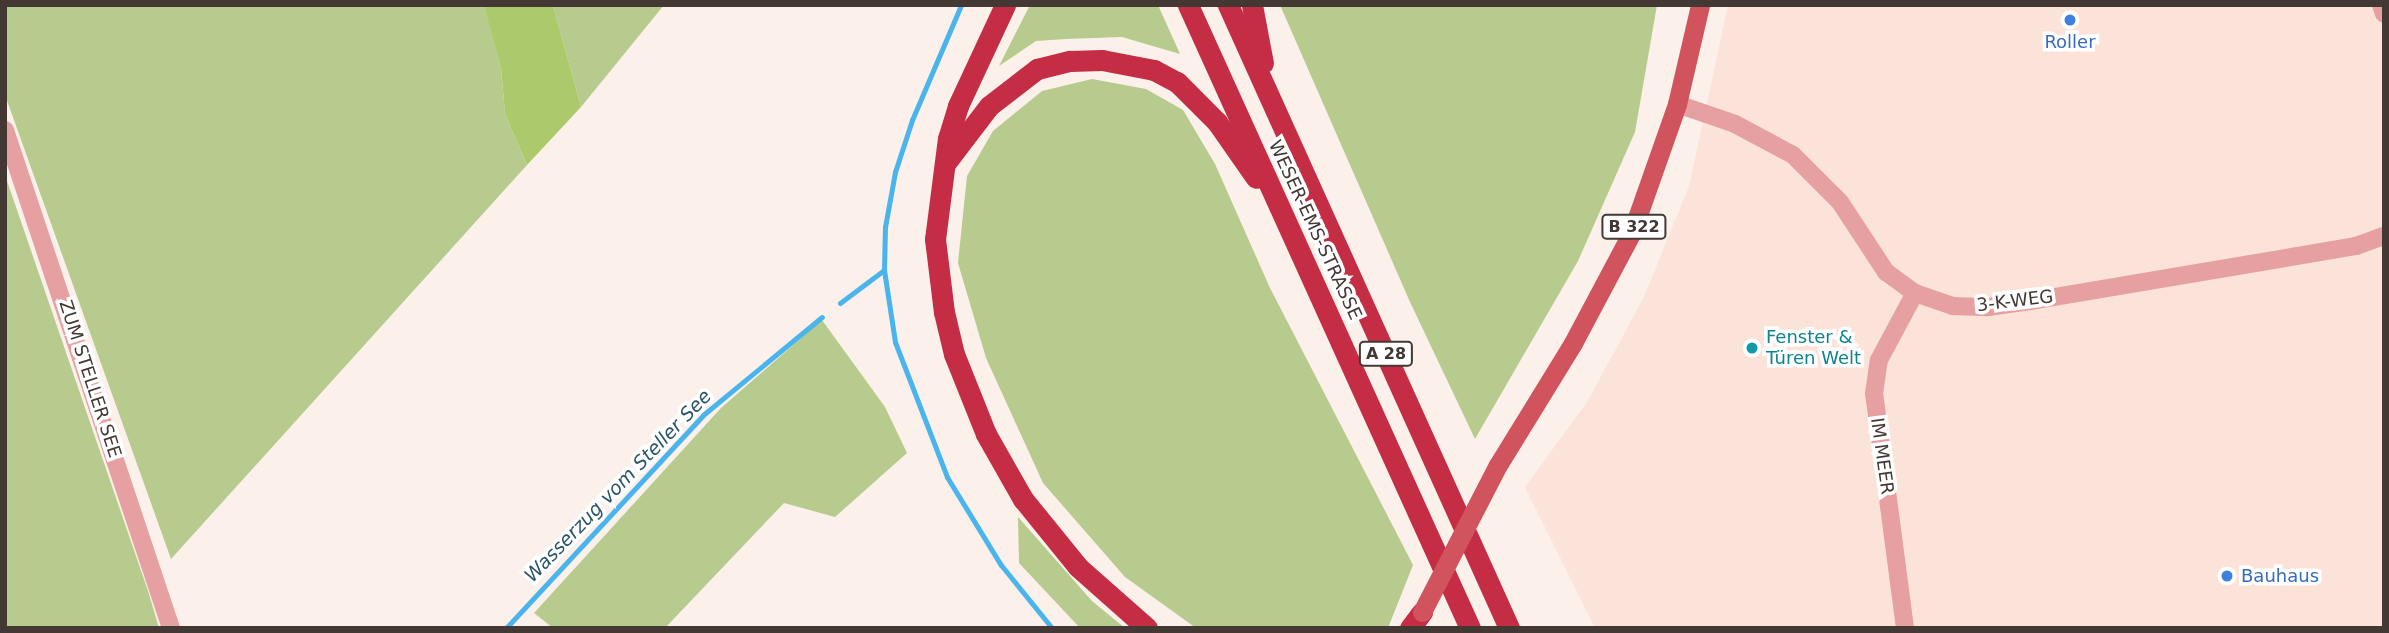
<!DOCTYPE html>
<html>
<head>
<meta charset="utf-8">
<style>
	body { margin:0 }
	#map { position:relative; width:2389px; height:633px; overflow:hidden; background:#fcf0eb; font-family:"DejaVu Sans",sans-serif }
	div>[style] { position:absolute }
	.commercial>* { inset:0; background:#fce3da }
	.green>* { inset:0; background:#b6cb8d }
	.forest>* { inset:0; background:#acca6b }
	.stream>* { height:5px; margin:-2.5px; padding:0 2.5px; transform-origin:2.5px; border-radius:2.5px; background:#4ab4ec }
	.minor>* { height:18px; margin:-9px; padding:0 9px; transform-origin:9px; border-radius:9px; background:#e6a0a1 }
	.primary>* { height:19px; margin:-9.5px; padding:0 9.5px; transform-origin:9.5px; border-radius:9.5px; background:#d0535d }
	.motorway>* { height:21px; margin:-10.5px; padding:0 10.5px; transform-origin:10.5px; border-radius:10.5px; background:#c42d44 }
	.primary-bridge>* { height:19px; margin:-9.5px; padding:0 9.5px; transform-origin:9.5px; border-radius:9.5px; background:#d0535d }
	.dots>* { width:19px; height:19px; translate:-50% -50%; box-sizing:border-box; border:4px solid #fff; border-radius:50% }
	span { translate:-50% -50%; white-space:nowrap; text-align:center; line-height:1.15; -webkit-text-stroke:7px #fff; paint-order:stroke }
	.shield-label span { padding:2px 5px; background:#fff; border:2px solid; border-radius:5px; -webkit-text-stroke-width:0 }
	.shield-label { font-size:16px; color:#433833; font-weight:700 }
	.shop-label { font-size:18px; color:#366cbe }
	.left { translate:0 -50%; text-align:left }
	.street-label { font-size:18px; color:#433833 }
	.culture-label { font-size:18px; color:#0d838f }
	.water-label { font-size:19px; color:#29546c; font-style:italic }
	.frame { position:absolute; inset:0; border:7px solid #433833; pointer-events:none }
</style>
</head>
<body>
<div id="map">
	<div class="commercial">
		<div style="clip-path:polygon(1728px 5px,2384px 5px,2384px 628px,1595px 628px,1525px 487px,1587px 402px,1644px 297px,1689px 186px)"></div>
	</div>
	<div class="green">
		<div style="clip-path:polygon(5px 5px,484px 5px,489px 21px,501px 68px,505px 114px,527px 165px,171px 559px,5px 95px)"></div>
		<div style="clip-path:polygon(553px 5px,664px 5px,581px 107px)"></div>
		<div style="clip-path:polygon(1030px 5px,1158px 5px,1180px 54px,1122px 37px,1066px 39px,1036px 41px,999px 66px)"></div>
		<div style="clip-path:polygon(1280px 5px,1657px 5px,1635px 132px,1578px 261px,1475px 439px,1410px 302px)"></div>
		<div style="clip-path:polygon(1092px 79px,1146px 89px,1183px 110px,1215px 164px,1270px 288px,1413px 565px,1388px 628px,1196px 628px,1125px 577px,1043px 483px,986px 358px,958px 263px,967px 176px,993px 131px,1042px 91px)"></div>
		<div style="clip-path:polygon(5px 175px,148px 591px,159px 628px,5px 628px)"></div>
		<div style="clip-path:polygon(822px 320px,885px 407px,907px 453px,835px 517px,784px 503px,665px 628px,553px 628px,534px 613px,721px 408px)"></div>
		<div style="clip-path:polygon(1018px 517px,1092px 601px,1125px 628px,1080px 628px,1019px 563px)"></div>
	</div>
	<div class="forest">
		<div style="clip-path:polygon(484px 5px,553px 5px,581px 107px,527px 165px,505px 114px,501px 68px)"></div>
	</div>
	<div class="stream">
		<div style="left:884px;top:270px;width:73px;rotate:81.3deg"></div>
		<div style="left:895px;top:342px;width:145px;rotate:68.9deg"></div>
		<div style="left:947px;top:477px;width:103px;rotate:58.5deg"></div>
		<div style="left:1001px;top:565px;width:81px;rotate:51deg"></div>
		<div style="left:840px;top:303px;width:55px;rotate:-36.9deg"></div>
		<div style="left:884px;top:270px;width:43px;rotate:-88.7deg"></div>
		<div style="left:885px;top:227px;width:56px;rotate:-79.7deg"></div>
		<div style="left:895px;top:172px;width:55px;rotate:-71.9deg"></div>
		<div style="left:912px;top:120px;width:125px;rotate:-66.9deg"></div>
		<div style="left:506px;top:628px;width:290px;rotate:-47.2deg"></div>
		<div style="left:703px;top:415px;width:154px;rotate:-39.5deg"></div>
	</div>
	<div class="minor">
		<div style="left:2381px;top:5px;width:9px;rotate:72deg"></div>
		<div style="left:1677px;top:104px;width:61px;rotate:19deg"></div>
		<div style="left:1735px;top:124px;width:66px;rotate:28.1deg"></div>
		<div style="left:1793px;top:155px;width:66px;rotate:45deg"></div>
		<div style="left:1840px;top:202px;width:84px;rotate:56.7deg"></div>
		<div style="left:1886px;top:272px;width:36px;rotate:36deg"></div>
		<div style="left:1915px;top:293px;width:40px;rotate:18.9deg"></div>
		<div style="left:1953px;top:306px;width:35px;rotate:2deg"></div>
		<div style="left:1988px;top:307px;width:43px;rotate:-7.9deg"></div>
		<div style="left:2031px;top:301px;width:330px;rotate:-9.6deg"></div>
		<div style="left:2356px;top:246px;width:30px;rotate:-20deg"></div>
		<div style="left:5px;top:130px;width:525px;rotate:71.57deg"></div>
		<div style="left:1905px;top:628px;width:236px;rotate:-97.5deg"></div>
		<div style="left:1874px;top:394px;width:34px;rotate:-82deg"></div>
		<div style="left:1879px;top:360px;width:76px;rotate:-61.8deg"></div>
	</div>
	<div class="primary">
		<div style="left:1498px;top:465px;width:143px;rotate:-58.4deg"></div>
		<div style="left:1573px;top:343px;width:126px;rotate:-62deg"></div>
		<div style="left:1632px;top:232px;width:136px;rotate:-70.6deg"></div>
		<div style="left:1677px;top:104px;width:102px;rotate:-76.9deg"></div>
	</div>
	<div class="motorway">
		<div style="left:1005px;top:5px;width:111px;rotate:115deg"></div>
		<div style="left:958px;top:106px;width:34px;rotate:107deg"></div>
		<div style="left:948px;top:138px;width:102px;rotate:97.3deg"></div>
		<div style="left:935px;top:239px;width:74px;rotate:83deg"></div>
		<div style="left:944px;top:312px;width:43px;rotate:76.6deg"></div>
		<div style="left:954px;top:354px;width:86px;rotate:68.2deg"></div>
		<div style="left:986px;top:434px;width:75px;rotate:60.4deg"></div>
		<div style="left:1023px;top:499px;width:87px;rotate:51deg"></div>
		<div style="left:1078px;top:567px;width:92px;rotate:41.5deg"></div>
		<div style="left:1188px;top:5px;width:684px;rotate:65.65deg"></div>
		<div style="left:1228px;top:5px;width:683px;rotate:65.72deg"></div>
		<div style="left:1252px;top:5px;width:59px;rotate:79.3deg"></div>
		<div style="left:947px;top:161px;width:69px;rotate:-52.6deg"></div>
		<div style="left:989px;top:106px;width:61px;rotate:-37.6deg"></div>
		<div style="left:1037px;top:69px;width:34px;rotate:-14deg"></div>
		<div style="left:1070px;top:61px;width:32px;rotate:-2deg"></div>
		<div style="left:1102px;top:60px;width:53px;rotate:10.9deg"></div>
		<div style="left:1154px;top:70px;width:26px;rotate:28deg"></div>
		<div style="left:1177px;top:82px;width:57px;rotate:45deg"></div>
		<div style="left:1217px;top:122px;width:68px;rotate:55.1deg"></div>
		<div style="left:1410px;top:628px;width:20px;rotate:-53deg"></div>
	</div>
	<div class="primary-bridge">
		<div style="left:1422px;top:612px;width:165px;rotate:-62.7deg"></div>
	</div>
	<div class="dots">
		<div style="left:2070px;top:20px;background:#3f7fe0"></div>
		<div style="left:1752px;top:348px;background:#0f9aa8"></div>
		<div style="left:2227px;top:576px;background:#3f7fe0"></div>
	</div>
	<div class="shield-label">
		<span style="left:1634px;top:227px">B 322</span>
		<span style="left:1386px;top:354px">A 28</span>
	</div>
	<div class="shop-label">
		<span style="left:2070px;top:42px">Roller</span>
		<span class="left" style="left:2241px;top:576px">Bauhaus</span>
	</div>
	<div class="street-label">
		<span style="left:1315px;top:230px;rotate:65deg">WESER-EMS-STRASSE</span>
		<span style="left:2015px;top:301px;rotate:-7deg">3-K-WEG</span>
		<span style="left:90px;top:379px;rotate:72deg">ZUM STELLER SEE</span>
		<span style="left:1882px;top:456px;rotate:82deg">IM MEER</span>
	</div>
	<div class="culture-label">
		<span class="left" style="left:1766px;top:348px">Fenster &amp;<br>Türen Welt</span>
	</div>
	<div class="water-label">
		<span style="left:618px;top:486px;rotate:-46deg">Wasserzug vom Steller See</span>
	</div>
	<div class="frame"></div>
</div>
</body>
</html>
